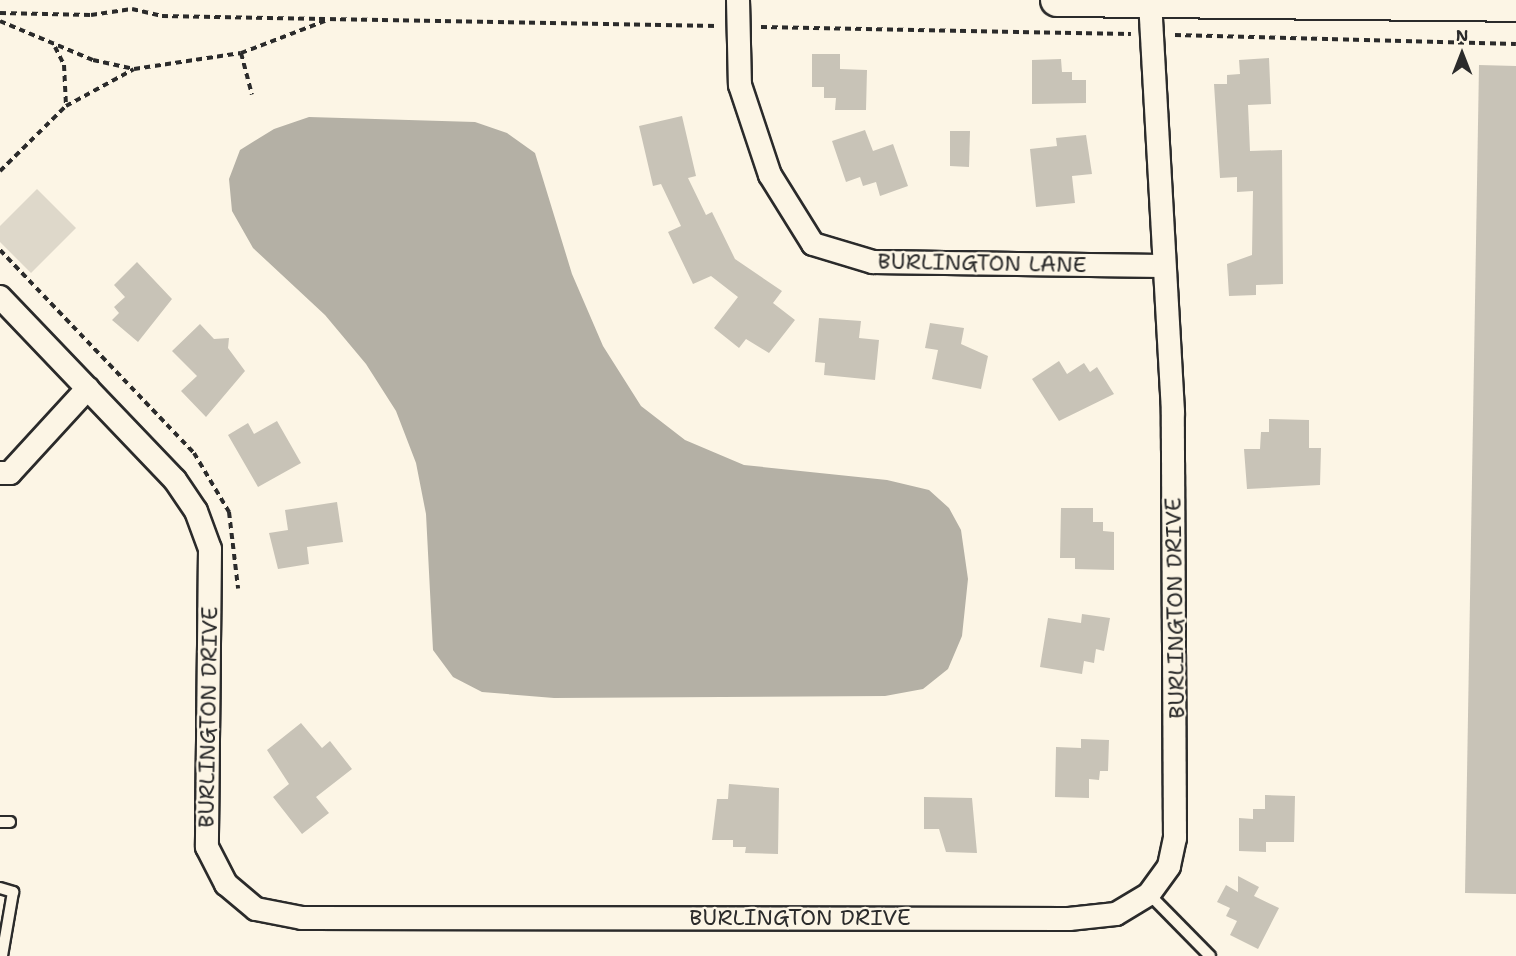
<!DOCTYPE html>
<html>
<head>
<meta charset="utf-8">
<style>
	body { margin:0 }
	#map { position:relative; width:1516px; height:956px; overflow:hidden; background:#fcf5e5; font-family:"Shantell Sans",sans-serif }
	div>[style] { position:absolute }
	.green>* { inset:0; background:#ded8ca }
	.water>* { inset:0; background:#b4b0a5 }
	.building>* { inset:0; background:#c8c3b7 }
	.path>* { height:4px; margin-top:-2px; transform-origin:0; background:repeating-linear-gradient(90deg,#2b2b2b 0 6px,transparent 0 10.5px) }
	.roads { filter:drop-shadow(2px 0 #2b2b2b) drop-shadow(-2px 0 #2b2b2b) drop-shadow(0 2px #2b2b2b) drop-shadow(0 -2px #2b2b2b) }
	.lane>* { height:10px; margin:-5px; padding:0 5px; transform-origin:5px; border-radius:5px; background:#fcf5e5 }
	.street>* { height:22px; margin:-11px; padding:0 11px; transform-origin:11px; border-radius:11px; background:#fcf5e5 }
	.secondary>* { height:32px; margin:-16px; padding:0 16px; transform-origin:16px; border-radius:16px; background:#fcf5e5 }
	span { translate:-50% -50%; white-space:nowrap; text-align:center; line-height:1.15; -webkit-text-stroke:4.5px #fcf5e5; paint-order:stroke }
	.street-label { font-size:22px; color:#2b2b2b }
	.north { position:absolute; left:1432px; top:24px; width:60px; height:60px; -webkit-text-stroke:4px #fcf5e5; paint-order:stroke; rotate:0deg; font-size:16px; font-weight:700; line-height:24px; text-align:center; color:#2b2b2b }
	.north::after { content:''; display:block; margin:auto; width:21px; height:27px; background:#2b2b2b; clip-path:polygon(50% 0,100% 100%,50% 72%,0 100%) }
</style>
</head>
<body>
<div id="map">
	<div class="green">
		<div style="clip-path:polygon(37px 189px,76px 228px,31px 273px,0 242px,0 226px)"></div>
	</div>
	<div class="water">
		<div style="clip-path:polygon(309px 117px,475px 122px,507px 133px,535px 153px,572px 274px,603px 346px,641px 406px,685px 440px,744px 465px,887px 480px,929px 490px,949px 508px,961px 530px,968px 579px,962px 636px,948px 669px,923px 689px,885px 696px,554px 698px,482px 692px,453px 677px,433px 650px,426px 514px,416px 463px,396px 411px,366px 364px,325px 315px,253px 248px,232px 211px,229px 179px,240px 150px,274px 129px)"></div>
	</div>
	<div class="building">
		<div style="clip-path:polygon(812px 54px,840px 54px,840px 69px,867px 70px,866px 110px,835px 110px,836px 98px,824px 98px,824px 87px,812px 87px)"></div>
		<div style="clip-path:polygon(1269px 58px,1271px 104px,1248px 105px,1250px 151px,1282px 150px,1283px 284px,1256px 285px,1256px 295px,1229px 296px,1227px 264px,1252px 255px,1253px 191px,1237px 192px,1237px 177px,1220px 178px,1214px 84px,1227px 84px,1227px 75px,1240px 74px,1239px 60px)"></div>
		<div style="clip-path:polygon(1061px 59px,1062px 72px,1072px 72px,1072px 80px,1086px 80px,1086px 103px,1032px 104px,1032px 60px)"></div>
		<div style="clip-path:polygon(1479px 65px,1516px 66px,1516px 894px,1465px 893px)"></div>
		<div style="clip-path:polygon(682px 116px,696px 176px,688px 178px,706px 215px,712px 212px,735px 259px,782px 291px,773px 303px,795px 320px,769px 353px,746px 339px,739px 348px,714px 328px,738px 297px,711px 276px,693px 284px,668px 232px,681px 226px,661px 184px,653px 186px,639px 126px)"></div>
		<div style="clip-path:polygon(865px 130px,873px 151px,893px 144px,908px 186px,880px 196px,876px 182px,863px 186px,860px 177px,846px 182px,832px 141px)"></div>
		<div style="clip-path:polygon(950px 131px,970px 131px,969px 167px,950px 166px)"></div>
		<div style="clip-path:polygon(1086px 135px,1092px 174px,1072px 176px,1075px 203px,1036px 207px,1030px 149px,1057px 146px,1056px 138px)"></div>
		<div style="clip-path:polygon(137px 262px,172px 299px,138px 342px,112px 320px,119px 313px,114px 307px,125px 297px,114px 285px)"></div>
		<div style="clip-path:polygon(819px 318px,861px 321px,859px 338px,879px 340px,875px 380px,824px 375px,825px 363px,815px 362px)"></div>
		<div style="clip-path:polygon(930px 323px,964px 328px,961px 344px,988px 356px,981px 389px,932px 379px,938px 350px,925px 348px)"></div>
		<div style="clip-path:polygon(200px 324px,214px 339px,229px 338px,228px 348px,245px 371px,206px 417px,181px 391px,197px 376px,172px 351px)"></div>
		<div style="clip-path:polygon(1059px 361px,1067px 374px,1084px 363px,1090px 372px,1097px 367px,1114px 394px,1059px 421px,1032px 379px)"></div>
		<div style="clip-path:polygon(1269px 419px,1309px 420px,1309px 448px,1321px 448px,1320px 485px,1247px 489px,1244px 449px,1260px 449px,1261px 432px,1269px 432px)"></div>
		<div style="clip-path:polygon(277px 421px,301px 463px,258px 487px,228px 435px,248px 423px,254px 434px)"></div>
		<div style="clip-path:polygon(337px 502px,343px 542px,307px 547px,309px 564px,278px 569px,269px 533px,288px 530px,285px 510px)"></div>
		<div style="clip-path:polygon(1061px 508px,1093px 508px,1093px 522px,1103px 522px,1103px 531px,1114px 532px,1114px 570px,1075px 569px,1075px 558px,1060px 558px)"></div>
		<div style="clip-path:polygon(1082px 614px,1110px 618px,1104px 651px,1096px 649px,1094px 663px,1084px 661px,1082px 674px,1040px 667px,1048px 618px,1081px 623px)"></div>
		<div style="clip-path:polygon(301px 723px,322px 748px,330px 741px,352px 769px,316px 797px,329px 813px,302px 834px,273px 797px,289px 784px,267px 750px)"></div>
		<div style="clip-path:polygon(1081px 739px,1109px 740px,1108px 771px,1100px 771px,1099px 780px,1089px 779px,1089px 798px,1055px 797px,1056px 747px,1081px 748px)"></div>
		<div style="clip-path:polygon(729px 784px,779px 788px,778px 854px,745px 853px,746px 847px,733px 847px,733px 840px,712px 840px,717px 799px,728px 799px)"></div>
		<div style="clip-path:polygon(1265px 795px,1295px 796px,1294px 842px,1266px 842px,1266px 852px,1239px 851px,1239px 818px,1253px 819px,1253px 809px,1265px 809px)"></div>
		<div style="clip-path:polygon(924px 797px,972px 798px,977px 853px,946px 852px,939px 829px,924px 829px)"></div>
		<div style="clip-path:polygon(1238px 876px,1259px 887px,1254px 896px,1279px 908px,1258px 949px,1230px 935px,1237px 921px,1226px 916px,1230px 908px,1217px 902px,1226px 885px,1238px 892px)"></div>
	</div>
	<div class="path">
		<div style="left:0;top:13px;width:91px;rotate:1.3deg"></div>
		<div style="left:91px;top:15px;width:41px;rotate:-8.3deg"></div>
		<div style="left:132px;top:9px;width:31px;rotate:13deg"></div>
		<div style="left:162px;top:16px;width:555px;rotate:1.03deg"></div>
		<div style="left:0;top:21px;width:101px;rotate:22.8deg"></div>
		<div style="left:93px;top:60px;width:42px;rotate:12.4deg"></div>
		<div style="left:134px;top:69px;width:108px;rotate:-8.5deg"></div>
		<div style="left:241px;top:53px;width:90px;rotate:-20.9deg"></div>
		<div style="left:761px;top:27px;width:370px;rotate:1.1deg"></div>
		<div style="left:1175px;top:35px;width:341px;rotate:1.5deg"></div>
		<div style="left:55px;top:47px;width:20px;rotate:63deg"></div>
		<div style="left:64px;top:65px;width:41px;rotate:87.2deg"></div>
		<div style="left:241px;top:53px;width:43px;rotate:75.3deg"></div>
		<div style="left:0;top:171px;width:93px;rotate:-44.6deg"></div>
		<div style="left:66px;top:106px;width:77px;rotate:-28.6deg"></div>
		<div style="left:0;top:250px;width:281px;rotate:46.3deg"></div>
		<div style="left:194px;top:453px;width:69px;rotate:59.3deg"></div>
		<div style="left:229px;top:512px;width:77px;rotate:83.2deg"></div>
	</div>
	<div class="roads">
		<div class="lane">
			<div style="left:0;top:822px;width:10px"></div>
			<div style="left:0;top:888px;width:14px;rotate:17deg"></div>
			<div style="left:13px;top:892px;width:65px;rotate:99.8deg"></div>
			<div style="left:1149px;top:894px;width:87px;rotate:45.5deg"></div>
		</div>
		<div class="street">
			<div style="left:738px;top:0;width:85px;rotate:88.7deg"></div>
			<div style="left:740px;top:85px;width:95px;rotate:71.6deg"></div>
			<div style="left:770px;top:175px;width:81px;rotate:58.1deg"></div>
			<div style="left:813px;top:244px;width:63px;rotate:16.7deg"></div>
			<div style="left:873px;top:262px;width:289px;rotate:0.8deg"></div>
			<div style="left:0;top:297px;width:253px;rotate:46.3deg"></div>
			<div style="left:175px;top:480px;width:37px;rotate:56deg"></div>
			<div style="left:196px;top:511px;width:40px;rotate:69.8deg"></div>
			<div style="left:210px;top:549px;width:298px;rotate:90.6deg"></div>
			<div style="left:207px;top:847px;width:42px;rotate:62.8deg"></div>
			<div style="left:226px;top:884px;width:39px;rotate:40deg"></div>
			<div style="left:256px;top:909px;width:47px;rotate:11.1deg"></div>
			<div style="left:302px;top:918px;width:767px;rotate:0.07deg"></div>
			<div style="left:1069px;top:919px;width:47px;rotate:-6.1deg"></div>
			<div style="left:1116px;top:914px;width:39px;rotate:-31deg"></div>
			<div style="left:1149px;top:894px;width:34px;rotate:-54deg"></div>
			<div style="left:1169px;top:866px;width:29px;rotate:-78deg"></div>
			<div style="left:1175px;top:838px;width:426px;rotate:-90.3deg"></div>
			<div style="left:1173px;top:412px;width:413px;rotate:-93.2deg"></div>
			<div style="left:0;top:473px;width:10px"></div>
			<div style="left:10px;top:473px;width:115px;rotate:-47.5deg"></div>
		</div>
		<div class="secondary">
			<div style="left:1057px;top:0;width:459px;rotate:0.6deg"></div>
		</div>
	</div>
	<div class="street-label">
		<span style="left:982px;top:263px;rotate:1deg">BURLINGTON LANE</span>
		<span style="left:1175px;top:608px;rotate:-91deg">BURLINGTON DRIVE</span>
		<span style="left:208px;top:717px;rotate:-89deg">BURLINGTON DRIVE</span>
		<span style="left:800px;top:918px">BURLINGTON DRIVE</span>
	</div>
	<div class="north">N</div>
</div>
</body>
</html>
